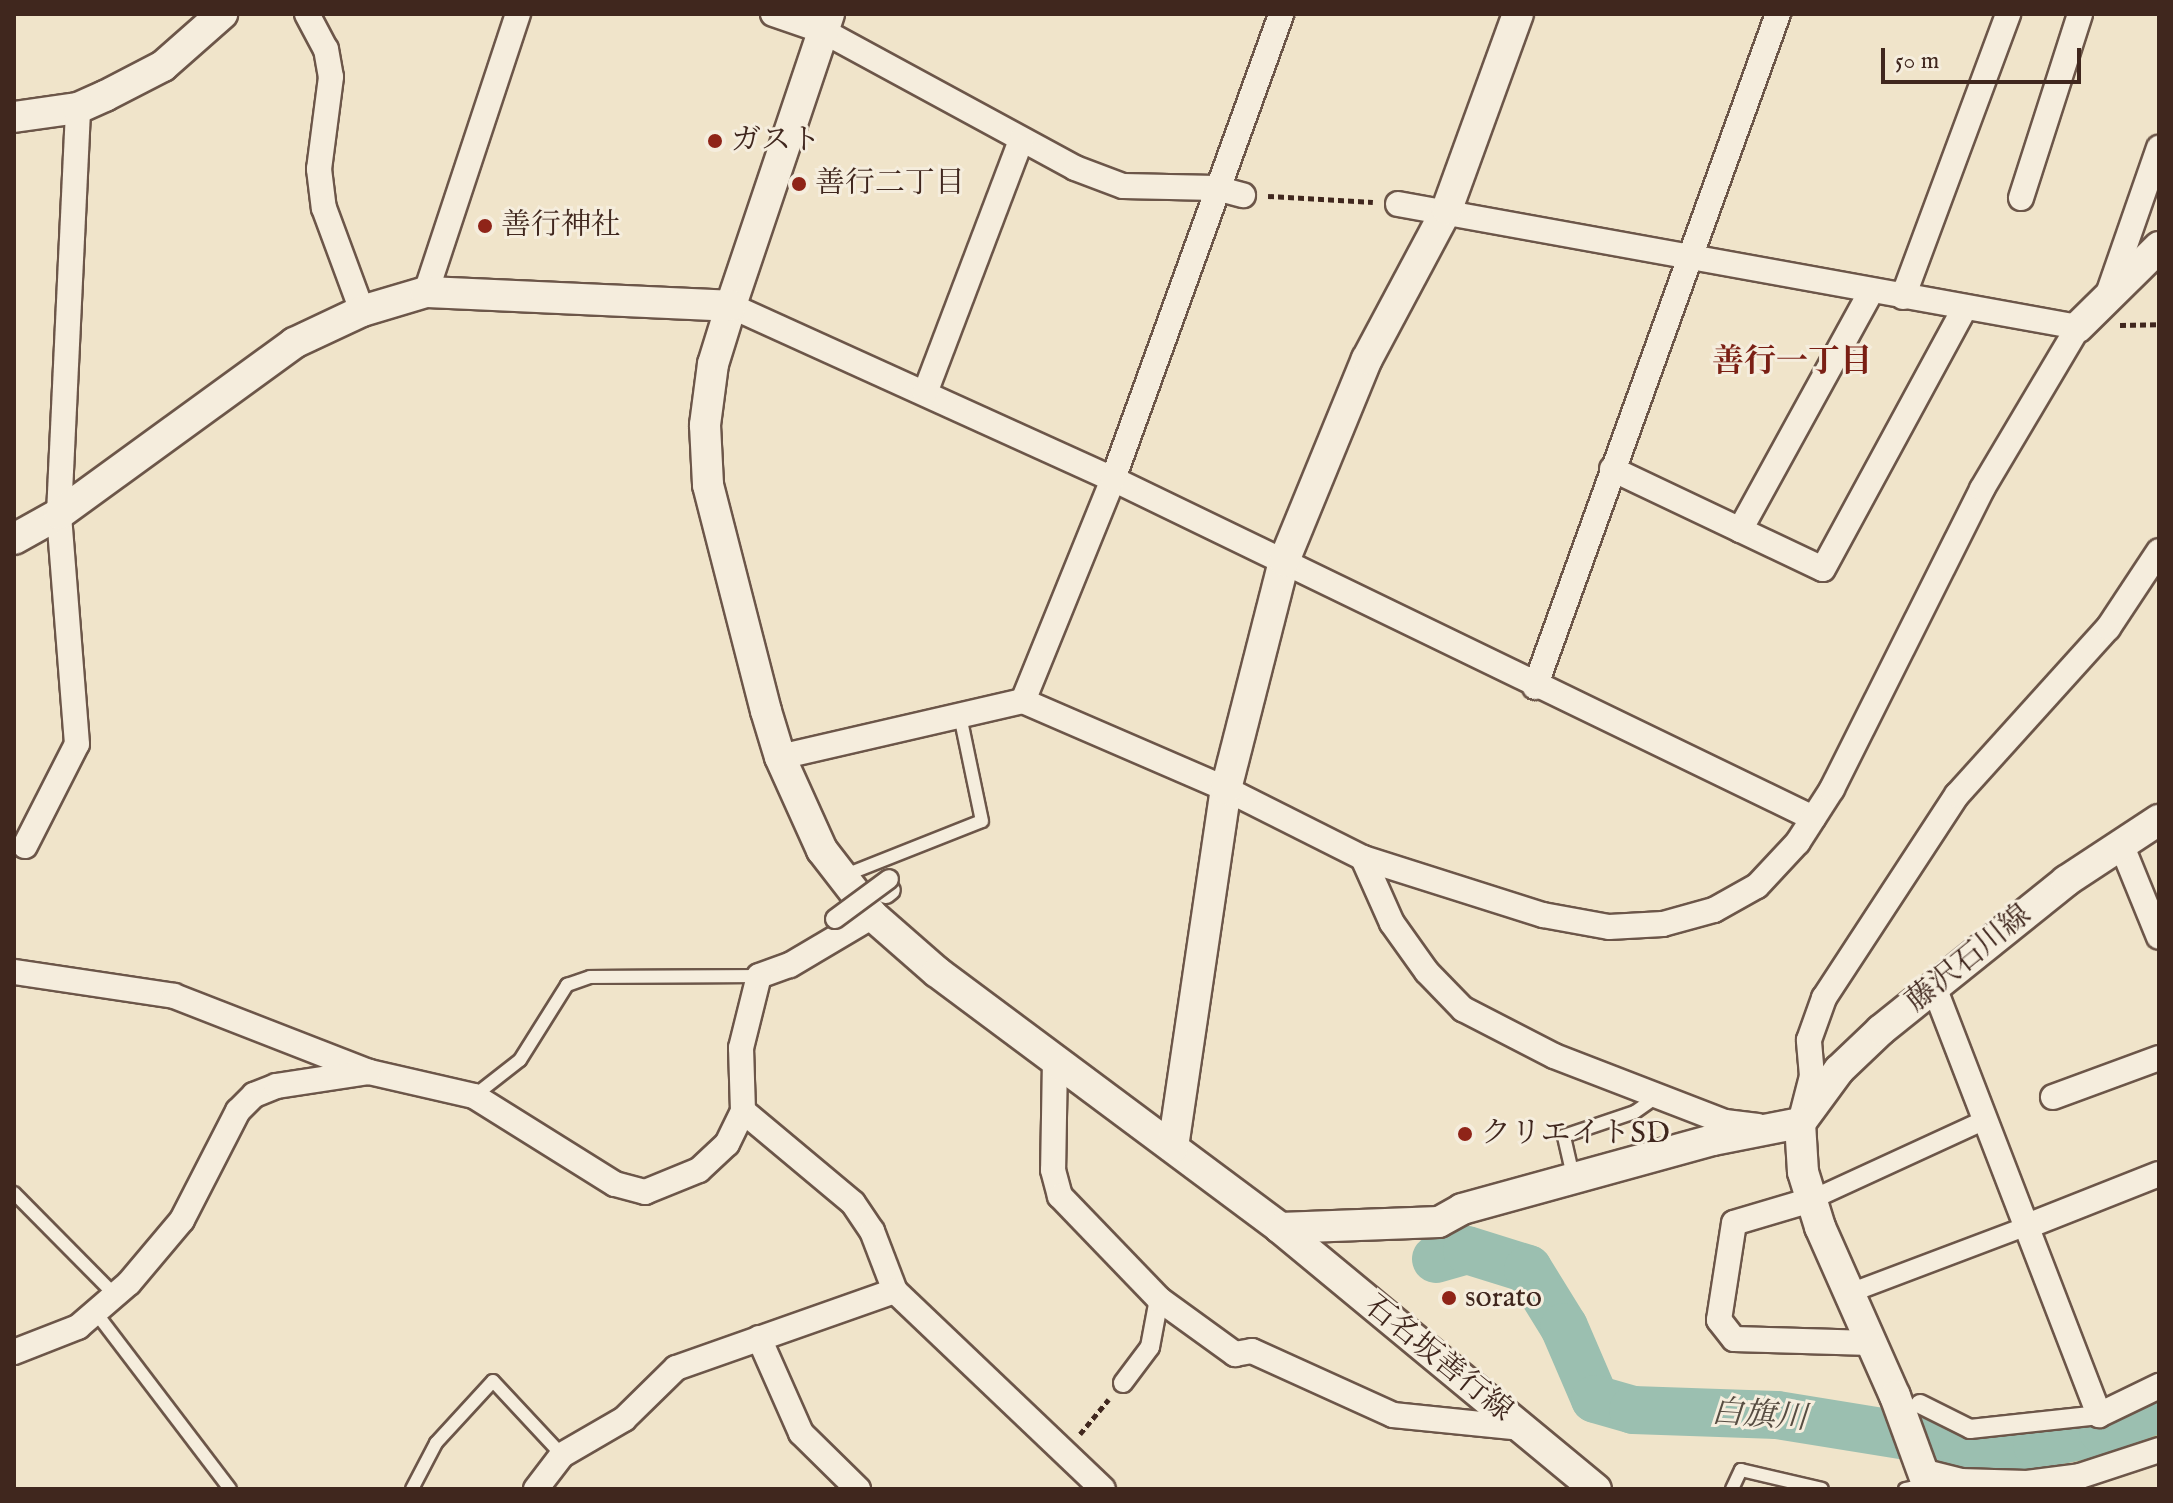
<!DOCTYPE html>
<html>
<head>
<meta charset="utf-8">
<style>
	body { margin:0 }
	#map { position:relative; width:2173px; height:1503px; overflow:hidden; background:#f0e4ca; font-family:"IM FELL English","Noto Serif JP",serif }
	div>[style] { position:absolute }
	.green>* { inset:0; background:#c0c292 }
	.river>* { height:48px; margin:-24px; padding:0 24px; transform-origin:24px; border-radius:24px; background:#9bbfb0 }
	.path>* { height:5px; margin-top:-2.5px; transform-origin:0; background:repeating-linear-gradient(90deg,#40271e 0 6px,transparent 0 10px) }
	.roads { filter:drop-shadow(2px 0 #6c5649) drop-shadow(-2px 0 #6c5649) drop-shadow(0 2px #6c5649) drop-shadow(0 -2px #6c5649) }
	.service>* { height:12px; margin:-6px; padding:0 6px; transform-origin:6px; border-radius:6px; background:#f5eddd }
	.pedestrian>* { height:18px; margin:-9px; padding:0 9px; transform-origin:9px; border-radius:9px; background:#f5eddd }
	.minor>* { height:24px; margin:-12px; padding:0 12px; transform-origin:12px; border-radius:12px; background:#f5eddd }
	.tertiary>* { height:30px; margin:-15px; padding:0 15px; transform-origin:15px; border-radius:15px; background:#f5eddd }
	.bridges { filter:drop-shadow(2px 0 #6c5649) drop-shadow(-2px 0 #6c5649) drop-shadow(0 2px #6c5649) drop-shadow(0 -2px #6c5649) }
	.pedestrian-bridge>* { height:18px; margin:-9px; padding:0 9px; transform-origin:9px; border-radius:9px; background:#f5eddd }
	.dots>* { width:22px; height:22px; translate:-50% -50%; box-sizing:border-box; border:4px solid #f5eddd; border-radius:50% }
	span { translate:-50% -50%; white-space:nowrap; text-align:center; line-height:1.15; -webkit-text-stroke:6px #f5eddd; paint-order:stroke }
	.poi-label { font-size:30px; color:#40271e }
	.left { translate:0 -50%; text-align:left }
	.street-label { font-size:30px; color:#40271e }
	.neighbourhood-label { font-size:32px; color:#7a1f14; font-weight:700 }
	.water-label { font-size:32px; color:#574d42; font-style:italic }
	.frame { position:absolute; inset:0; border:16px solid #40271e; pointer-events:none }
	.scale { position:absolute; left:1881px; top:48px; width:200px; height:36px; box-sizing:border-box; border:4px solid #40271e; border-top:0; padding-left:10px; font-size:24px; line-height:28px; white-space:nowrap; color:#40271e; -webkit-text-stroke:6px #f5eddd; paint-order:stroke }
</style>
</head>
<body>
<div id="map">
	<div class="green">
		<div style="clip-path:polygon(2159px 1418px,2159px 1437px,2080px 1461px,2028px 1469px,1954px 1468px,1943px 1463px,1942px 1452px,2038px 1453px,2106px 1441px)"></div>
	</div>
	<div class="river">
		<div style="left:1436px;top:1259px;width:32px;rotate:-16deg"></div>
		<div style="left:1467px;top:1250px;width:64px;rotate:17.3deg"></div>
		<div style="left:1528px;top:1269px;width:68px;rotate:58.2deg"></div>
		<div style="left:1564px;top:1327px;width:78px;rotate:66.7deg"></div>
		<div style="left:1595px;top:1399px;width:40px;rotate:16deg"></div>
		<div style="left:1633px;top:1410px;width:144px;rotate:2deg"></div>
		<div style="left:1777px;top:1415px;width:187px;rotate:9.2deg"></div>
		<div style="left:1962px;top:1445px;width:75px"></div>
		<div style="left:2037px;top:1445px;width:67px;rotate:-12deg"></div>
		<div style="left:2103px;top:1431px;width:61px;rotate:-22.3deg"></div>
	</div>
	<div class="path">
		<div style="left:1268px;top:196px;width:105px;rotate:3.3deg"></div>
		<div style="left:2120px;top:325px;width:39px;rotate:-1deg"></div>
		<div style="left:1080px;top:1434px;width:45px;rotate:-50.4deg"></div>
	</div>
	<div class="roads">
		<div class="service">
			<div style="left:843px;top:876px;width:149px;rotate:-21.6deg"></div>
			<div style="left:982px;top:821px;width:107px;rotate:-101.8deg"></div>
			<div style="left:474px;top:1096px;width:58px;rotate:-38deg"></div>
			<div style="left:520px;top:1060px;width:89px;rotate:-57.9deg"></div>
			<div style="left:567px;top:985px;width:24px;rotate:-19deg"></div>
			<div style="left:590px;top:977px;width:169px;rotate:-0.3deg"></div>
			<div style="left:1571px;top:1167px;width:32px;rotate:-103deg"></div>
			<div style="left:1564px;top:1136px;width:75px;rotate:-18.7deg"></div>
			<div style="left:1635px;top:1112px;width:28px;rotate:-35deg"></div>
			<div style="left:14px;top:1193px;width:144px;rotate:45.3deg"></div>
			<div style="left:96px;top:1313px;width:221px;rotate:52.7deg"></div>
			<div style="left:412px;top:1489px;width:52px;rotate:-62.4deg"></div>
			<div style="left:436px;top:1443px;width:84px;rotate:-47.4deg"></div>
			<div style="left:493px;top:1381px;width:101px;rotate:47deg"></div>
			<div style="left:1732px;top:1489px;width:21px;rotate:-65deg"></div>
			<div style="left:1741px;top:1470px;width:83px;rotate:13.2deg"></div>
			<div style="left:1905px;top:1489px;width:24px;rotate:-12deg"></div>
		</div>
		<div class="pedestrian">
			<div style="left:886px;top:894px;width:6px;rotate:-39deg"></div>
			<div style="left:1811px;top:1200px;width:192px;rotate:-24.7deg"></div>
			<div style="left:1850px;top:1293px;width:187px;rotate:-20.7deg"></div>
			<div style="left:1123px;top:1383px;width:45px;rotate:-53.1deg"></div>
			<div style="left:1150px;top:1347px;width:49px;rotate:-79.4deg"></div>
			<div style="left:1920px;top:1404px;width:56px;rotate:26.6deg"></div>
			<div style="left:1970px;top:1429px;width:130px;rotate:-6.2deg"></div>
		</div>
		<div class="minor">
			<div style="left:307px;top:14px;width:40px;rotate:62deg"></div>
			<div style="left:326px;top:49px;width:28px;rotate:80deg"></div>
			<div style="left:331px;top:77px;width:93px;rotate:97.4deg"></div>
			<div style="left:319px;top:169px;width:39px;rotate:83deg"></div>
			<div style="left:324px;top:208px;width:110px;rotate:69.7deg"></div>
			<div style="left:773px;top:14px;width:53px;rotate:18.8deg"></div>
			<div style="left:823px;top:31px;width:287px;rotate:28.5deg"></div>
			<div style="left:1075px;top:168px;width:51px;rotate:20.6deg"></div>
			<div style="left:1123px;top:186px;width:93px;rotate:1.2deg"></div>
			<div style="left:1216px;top:188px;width:28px;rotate:15deg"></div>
			<div style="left:2021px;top:198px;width:193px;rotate:-72.2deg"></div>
			<div style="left:426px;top:292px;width:293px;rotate:-71.7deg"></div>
			<div style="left:1903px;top:297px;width:302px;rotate:-69.6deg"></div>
			<div style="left:2107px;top:297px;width:158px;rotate:-70.8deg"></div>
			<div style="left:731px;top:306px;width:419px;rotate:24.4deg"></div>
			<div style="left:1113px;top:479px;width:778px;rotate:25.84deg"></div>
			<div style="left:925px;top:393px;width:271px;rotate:-69.2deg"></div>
			<div style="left:1612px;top:469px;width:233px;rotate:25.4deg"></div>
			<div style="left:1823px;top:569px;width:297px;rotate:-61.5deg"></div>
			<div style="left:1740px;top:530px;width:272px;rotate:-61.2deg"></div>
			<div style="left:1535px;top:687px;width:716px;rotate:-70.15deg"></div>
			<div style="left:1023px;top:701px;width:240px;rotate:-67.9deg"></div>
			<div style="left:1113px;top:479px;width:494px;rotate:-70.1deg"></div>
			<div style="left:780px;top:757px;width:249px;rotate:-13deg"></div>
			<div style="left:1023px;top:701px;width:221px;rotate:23.4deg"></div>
			<div style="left:1226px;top:789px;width:153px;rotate:26.7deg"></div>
			<div style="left:1363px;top:858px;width:189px;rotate:17.6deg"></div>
			<div style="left:1543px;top:915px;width:67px;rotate:10.3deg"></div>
			<div style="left:1609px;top:927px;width:54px;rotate:-3.2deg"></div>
			<div style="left:1663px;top:924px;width:53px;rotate:-15.4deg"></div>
			<div style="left:1714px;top:910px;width:49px;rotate:-29.2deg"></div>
			<div style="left:1757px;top:886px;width:60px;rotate:-47deg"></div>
			<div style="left:1798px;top:842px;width:63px;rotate:-57.3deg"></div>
			<div style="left:1832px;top:789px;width:335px;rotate:-63.4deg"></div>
			<div style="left:1982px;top:489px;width:188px;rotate:-59.3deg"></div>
			<div style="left:2078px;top:327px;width:691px;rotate:-169.75deg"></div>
			<div style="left:2121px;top:844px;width:100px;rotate:67.8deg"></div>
			<div style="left:25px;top:846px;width:114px;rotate:-63deg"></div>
			<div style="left:77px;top:744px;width:231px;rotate:-94.5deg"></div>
			<div style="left:59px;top:514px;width:406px;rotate:-87.3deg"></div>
			<div style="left:1363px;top:858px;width:71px;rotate:66deg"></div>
			<div style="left:1392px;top:923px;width:60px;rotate:54.5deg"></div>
			<div style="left:1427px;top:972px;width:52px;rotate:45.8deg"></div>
			<div style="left:1463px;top:1009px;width:102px;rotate:27.3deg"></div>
			<div style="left:1554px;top:1056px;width:183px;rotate:21.1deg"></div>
			<div style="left:1725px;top:1122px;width:33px;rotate:7deg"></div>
			<div style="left:14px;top:972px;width:162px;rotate:8.5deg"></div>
			<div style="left:174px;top:996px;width:209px;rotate:21.3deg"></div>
			<div style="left:369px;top:1072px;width:108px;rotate:12.9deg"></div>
			<div style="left:474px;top:1096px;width:166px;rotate:32deg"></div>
			<div style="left:615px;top:1184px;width:31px;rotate:15deg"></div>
			<div style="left:645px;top:1192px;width:58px;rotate:-22.2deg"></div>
			<div style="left:699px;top:1170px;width:38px;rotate:-43deg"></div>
			<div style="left:727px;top:1144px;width:37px;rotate:-64deg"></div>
			<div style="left:743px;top:1111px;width:63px;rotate:-91.8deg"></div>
			<div style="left:741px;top:1048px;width:74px;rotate:-76deg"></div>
			<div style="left:759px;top:976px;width:33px;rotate:-20deg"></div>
			<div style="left:790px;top:965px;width:96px;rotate:-30.6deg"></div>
			<div style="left:1934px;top:987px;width:459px;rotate:68.9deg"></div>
			<div style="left:2099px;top:1415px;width:67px;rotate:-25.8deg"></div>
			<div style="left:1055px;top:1060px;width:110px;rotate:91deg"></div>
			<div style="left:1053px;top:1170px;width:27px;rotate:75deg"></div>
			<div style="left:1060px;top:1196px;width:143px;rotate:46.1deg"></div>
			<div style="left:1159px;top:1299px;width:94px;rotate:35.9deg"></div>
			<div style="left:1235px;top:1354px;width:17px;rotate:-10deg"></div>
			<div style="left:1252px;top:1351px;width:155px;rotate:24.4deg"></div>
			<div style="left:1393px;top:1415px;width:130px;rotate:5.8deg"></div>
			<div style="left:2053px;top:1097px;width:113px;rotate:-20.2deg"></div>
			<div style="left:743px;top:1111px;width:143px;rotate:39.9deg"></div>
			<div style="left:853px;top:1203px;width:34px;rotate:56deg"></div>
			<div style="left:872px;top:1231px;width:64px;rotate:69deg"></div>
			<div style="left:895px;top:1291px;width:287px;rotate:43.6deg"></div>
			<div style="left:1802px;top:1115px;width:40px;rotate:-75.6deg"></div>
			<div style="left:1812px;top:1076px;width:36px;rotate:-95deg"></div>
			<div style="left:1809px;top:1040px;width:45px;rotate:-70.3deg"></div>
			<div style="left:1824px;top:998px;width:243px;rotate:-56.8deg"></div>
			<div style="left:1957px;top:795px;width:225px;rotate:-47.9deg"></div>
			<div style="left:2108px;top:628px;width:92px;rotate:-56.5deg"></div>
			<div style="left:1811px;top:1200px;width:80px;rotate:163.4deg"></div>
			<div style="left:1734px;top:1223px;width:98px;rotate:98.8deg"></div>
			<div style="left:1719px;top:1320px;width:24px;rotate:52deg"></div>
			<div style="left:1734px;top:1339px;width:137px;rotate:1.7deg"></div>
			<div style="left:2025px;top:1227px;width:144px;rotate:-21.6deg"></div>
			<div style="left:759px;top:1338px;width:104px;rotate:66.1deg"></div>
			<div style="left:801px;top:1433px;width:80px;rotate:44.5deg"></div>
			<div style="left:14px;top:1352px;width:69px;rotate:-21.3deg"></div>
			<div style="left:78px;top:1327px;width:67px;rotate:-40.8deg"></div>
			<div style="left:129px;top:1283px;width:82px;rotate:-49.9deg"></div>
			<div style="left:182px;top:1220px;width:123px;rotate:-62.8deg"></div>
			<div style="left:238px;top:1111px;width:23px;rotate:-45deg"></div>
			<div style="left:254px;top:1095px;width:24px;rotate:-22deg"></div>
			<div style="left:276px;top:1086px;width:94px;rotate:-8.6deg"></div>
			<div style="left:1925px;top:1472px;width:36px;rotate:14deg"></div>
			<div style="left:1960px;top:1481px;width:67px;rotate:1.7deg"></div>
			<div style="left:2027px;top:1483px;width:53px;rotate:-7.5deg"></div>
			<div style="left:2080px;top:1476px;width:83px;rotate:-18.2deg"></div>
			<div style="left:536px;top:1489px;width:43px;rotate:-52.6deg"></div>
			<div style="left:562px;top:1455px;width:72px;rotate:-30.1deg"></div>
			<div style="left:624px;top:1419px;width:73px;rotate:-44.4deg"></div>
			<div style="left:676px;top:1368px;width:232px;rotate:-19.4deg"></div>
		</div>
		<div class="tertiary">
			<div style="left:829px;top:14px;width:308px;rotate:108.6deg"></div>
			<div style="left:731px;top:306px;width:61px;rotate:107.2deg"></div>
			<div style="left:713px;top:364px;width:62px;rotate:97.5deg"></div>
			<div style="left:705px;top:425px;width:60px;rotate:87.1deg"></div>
			<div style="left:708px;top:485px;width:233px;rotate:75.6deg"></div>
			<div style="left:766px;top:711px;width:48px;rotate:73.1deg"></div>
			<div style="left:780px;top:757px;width:102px;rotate:65.7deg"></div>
			<div style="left:822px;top:850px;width:83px;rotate:52.3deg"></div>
			<div style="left:873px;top:916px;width:85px;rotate:41.2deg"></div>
			<div style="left:937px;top:972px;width:428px;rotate:36.7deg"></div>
			<div style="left:1280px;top:1228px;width:410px;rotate:39.6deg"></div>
			<div style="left:14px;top:117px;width:65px;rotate:-8deg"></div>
			<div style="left:78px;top:108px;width:30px;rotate:-24deg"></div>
			<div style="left:105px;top:96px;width:65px;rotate:-27.3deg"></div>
			<div style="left:163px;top:66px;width:79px;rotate:-41.4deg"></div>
			<div style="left:2078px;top:327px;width:114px;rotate:-44.6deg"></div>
			<div style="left:14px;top:539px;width:51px;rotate:-29.1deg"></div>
			<div style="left:59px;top:514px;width:291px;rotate:-36deg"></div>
			<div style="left:294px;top:343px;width:75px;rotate:-25.2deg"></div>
			<div style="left:362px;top:311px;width:67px;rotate:-16.5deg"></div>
			<div style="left:426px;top:292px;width:305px;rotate:2.6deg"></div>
			<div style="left:1800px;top:1123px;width:66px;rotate:-53.7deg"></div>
			<div style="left:1839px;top:1070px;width:58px;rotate:-43.6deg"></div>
			<div style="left:1881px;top:1030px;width:238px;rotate:-38.8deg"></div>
			<div style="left:2066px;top:881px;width:111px;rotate:-33.3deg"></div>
			<div style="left:1800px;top:1123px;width:49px;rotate:86.5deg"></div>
			<div style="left:1803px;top:1172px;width:58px;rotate:72.8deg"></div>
			<div style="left:1820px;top:1227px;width:185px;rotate:66.1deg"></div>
			<div style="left:1895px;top:1396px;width:99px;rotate:69.9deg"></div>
			<div style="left:1173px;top:1147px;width:362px;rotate:-81.6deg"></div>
			<div style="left:1226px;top:789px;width:235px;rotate:-75.7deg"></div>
			<div style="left:1284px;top:561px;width:218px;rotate:-67.7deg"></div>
			<div style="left:1367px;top:359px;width:170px;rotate:-61.9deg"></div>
			<div style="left:1447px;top:209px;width:208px;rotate:-70deg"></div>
			<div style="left:1280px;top:1228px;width:159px;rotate:-2.2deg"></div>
			<div style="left:1439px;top:1222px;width:26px;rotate:-29deg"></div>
			<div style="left:1462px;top:1209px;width:260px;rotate:-15.4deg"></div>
			<div style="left:1713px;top:1140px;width:89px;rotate:-11.1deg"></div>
		</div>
	</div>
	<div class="bridges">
		<div class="pedestrian-bridge">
			<div style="left:835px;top:919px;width:67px;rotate:-36.5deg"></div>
		</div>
	</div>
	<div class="dots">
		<div style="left:715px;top:141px;background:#8f2418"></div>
		<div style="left:799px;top:184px;background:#8f2418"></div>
		<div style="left:485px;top:226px;background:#8f2418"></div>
		<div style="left:1465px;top:1134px;background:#8f2418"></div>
		<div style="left:1449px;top:1298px;background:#8f2418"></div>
	</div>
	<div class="poi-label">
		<span class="left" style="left:731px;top:141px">ガスト</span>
		<span class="left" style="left:815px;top:184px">善行二丁目</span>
		<span class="left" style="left:501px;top:226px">善行神社</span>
		<span class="left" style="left:1481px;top:1134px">クリエイトSD</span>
		<span class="left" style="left:1465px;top:1298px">sorato</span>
	</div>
	<div class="street-label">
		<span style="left:1969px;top:959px;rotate:-39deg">藤沢石川線</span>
		<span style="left:1438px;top:1359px;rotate:39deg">石名坂善行線</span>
	</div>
	<div class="neighbourhood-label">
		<span style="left:1792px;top:363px">善行一丁目</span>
	</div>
	<div class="water-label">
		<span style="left:1759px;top:1417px;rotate:4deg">白旗川</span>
	</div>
	<div class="frame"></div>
	<div class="scale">50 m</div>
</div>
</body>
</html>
